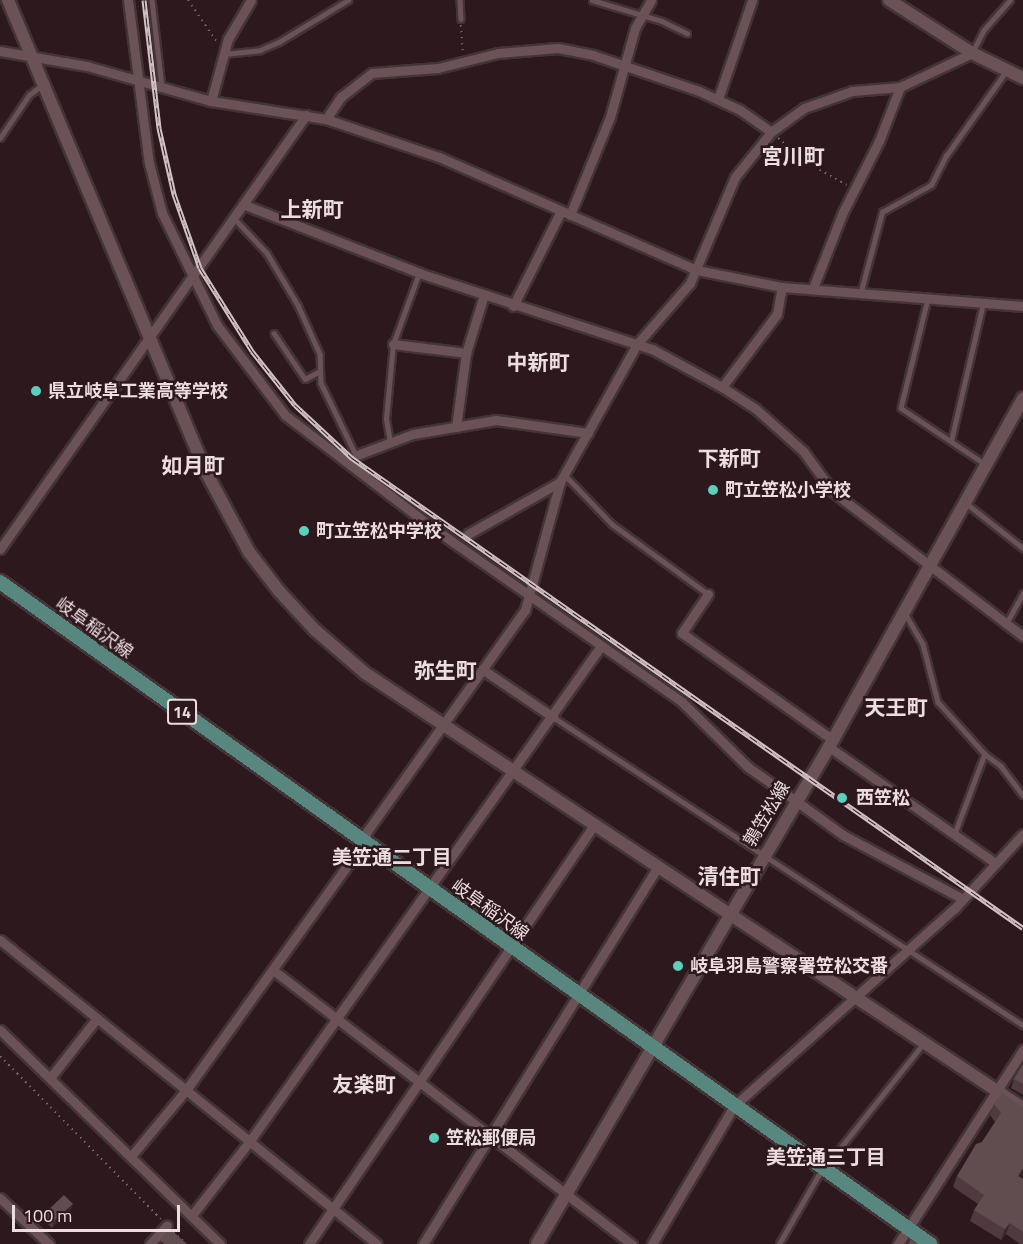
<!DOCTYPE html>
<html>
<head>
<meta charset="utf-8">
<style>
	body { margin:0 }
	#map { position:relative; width:1023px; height:1244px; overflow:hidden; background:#2c181d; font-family:"Titillium Web","Noto Sans JP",sans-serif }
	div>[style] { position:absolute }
	.path>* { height:2px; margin-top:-1px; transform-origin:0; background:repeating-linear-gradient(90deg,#776469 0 1.5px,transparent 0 6px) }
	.roads { filter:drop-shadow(2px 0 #433437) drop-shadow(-2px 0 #433437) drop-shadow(0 2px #433437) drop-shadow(0 -2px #433437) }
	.lane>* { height:4.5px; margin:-2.25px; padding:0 2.25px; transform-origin:2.25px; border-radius:2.25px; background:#6b5257 }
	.street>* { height:9px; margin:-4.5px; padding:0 4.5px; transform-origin:4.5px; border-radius:4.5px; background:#6b5257 }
	.secondary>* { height:12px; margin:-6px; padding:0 6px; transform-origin:6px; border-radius:6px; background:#6b5257 }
	.primary>* { height:14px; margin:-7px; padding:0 7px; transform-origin:7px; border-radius:7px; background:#588780 }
	.rail>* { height:5px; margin-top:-2.5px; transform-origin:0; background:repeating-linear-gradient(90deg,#2c181d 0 9px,#d3c3c6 0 18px); box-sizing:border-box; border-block:2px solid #d3c3c6 }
	.wall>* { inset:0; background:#503a3f }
	.shaded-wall>* { inset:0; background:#3a252a }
	.building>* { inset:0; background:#614c50 }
	.dots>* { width:16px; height:16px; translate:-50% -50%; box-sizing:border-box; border:3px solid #2c181d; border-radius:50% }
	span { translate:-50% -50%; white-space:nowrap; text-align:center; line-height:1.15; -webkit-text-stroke:5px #2c181d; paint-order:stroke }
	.shield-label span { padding:2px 4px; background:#2c181d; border:2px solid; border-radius:4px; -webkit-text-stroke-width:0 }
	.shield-label { font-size:16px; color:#ecdde0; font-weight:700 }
	.poi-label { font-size:18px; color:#ecdde0; font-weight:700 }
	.left { translate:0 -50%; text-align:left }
	.street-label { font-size:18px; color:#ecdde0 }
	.neighbourhood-label { font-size:20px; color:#ecdde0; font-weight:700 }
	.quarter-label { font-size:21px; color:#ecdde0; font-weight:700 }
	.scale { position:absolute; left:12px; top:1205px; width:168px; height:27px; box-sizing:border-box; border:3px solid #ecdde0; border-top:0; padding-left:8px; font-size:18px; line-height:21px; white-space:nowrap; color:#ecdde0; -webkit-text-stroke:4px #2c181d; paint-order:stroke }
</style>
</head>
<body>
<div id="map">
	<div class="path">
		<div style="left:188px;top:0;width:51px;rotate:55.4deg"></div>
		<div style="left:461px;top:25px;width:27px;rotate:86deg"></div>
		<div style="left:778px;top:138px;width:40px;rotate:40deg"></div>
		<div style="left:809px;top:164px;width:43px;rotate:28.9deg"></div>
		<div style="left:0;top:1056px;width:229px;rotate:45.4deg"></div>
		<div style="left:173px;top:1232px;width:18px;rotate:41deg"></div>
	</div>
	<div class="roads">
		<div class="lane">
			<div style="left:152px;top:0;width:87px;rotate:83.4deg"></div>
			<div style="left:460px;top:0;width:19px;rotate:87deg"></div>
			<div style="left:592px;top:0;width:73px;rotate:16.7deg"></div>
			<div style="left:662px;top:21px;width:28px;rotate:26deg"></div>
			<div style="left:973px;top:51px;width:22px;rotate:-63deg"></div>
			<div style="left:983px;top:31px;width:41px;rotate:-48.9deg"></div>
			<div style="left:224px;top:54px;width:36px;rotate:-6deg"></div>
			<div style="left:260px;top:50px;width:21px;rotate:-23deg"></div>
			<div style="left:279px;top:42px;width:81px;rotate:-31.3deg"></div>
			<div style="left:0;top:138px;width:52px;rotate:-56deg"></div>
			<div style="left:29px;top:95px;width:15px;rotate:-37deg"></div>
			<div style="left:235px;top:219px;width:47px;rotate:46.7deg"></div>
			<div style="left:267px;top:253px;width:61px;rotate:59.2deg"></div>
			<div style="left:298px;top:305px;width:54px;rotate:65.8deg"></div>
			<div style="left:320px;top:354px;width:29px;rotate:88deg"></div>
			<div style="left:321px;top:383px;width:80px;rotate:64.1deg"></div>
			<div style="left:861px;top:291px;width:82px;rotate:-75.1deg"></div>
			<div style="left:882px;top:212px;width:56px;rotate:-28.9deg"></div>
			<div style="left:931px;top:185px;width:33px;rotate:-63deg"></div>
			<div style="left:946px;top:156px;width:105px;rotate:-54.7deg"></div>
			<div style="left:928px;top:299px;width:112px;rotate:103.9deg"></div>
			<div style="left:901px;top:408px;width:101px;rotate:33.7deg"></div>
			<div style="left:274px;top:333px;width:55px;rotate:56deg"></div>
			<div style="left:305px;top:379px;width:17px;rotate:-28deg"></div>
			<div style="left:951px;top:441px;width:141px;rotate:-76.9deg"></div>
			<div style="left:390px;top:442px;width:23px;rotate:-100deg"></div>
			<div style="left:386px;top:419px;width:75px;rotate:-84.7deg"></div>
			<div style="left:393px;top:344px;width:76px;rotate:-69.9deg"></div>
			<div style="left:565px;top:475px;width:68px;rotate:46.2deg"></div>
			<div style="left:612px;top:524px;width:119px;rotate:36.1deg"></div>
			<div style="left:966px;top:503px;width:73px;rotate:38.3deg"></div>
			<div style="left:905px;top:613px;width:36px;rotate:60deg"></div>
			<div style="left:923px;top:644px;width:60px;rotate:75.5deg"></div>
			<div style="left:938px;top:702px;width:70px;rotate:47.9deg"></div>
			<div style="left:985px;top:754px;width:85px;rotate:110.6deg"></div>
			<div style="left:1006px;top:624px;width:35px;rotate:-61deg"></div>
			<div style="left:553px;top:717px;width:562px;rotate:33.24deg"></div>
			<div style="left:985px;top:754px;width:20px;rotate:37deg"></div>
			<div style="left:1001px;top:766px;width:36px;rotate:53deg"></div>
			<div style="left:779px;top:1244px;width:78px;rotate:-60.2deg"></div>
			<div style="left:818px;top:1176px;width:169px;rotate:-51.5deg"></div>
		</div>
		<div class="street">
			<div style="left:128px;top:0;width:164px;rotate:82.7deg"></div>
			<div style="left:149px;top:163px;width:52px;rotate:75.4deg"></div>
			<div style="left:162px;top:213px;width:125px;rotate:63.8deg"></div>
			<div style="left:217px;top:325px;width:113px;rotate:52.9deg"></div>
			<div style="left:285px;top:415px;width:183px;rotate:37.4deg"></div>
			<div style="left:430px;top:526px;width:307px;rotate:34.9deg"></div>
			<div style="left:682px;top:702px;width:93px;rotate:44.6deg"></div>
			<div style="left:748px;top:767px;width:59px;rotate:35.3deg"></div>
			<div style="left:796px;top:801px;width:58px;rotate:35.9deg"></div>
			<div style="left:843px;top:835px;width:136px;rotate:28.1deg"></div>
			<div style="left:0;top:51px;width:88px;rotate:9.8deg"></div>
			<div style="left:87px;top:66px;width:129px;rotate:15.8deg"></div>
			<div style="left:211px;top:101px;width:116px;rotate:8.9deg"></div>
			<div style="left:326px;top:119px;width:119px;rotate:18.6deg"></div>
			<div style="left:439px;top:157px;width:282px;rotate:23.7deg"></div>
			<div style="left:697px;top:270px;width:87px;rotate:11.3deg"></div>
			<div style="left:782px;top:287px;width:242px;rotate:4.5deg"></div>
			<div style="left:718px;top:99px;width:105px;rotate:-71deg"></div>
			<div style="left:211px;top:101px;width:64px;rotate:-74.7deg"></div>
			<div style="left:228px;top:39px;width:45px;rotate:-59.5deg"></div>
			<div style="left:326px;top:119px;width:27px;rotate:-56deg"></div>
			<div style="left:341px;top:97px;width:39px;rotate:-38deg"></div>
			<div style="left:372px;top:73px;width:66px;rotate:-4.3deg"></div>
			<div style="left:438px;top:68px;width:62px;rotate:-14deg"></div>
			<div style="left:498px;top:53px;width:60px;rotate:-4.8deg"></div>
			<div style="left:558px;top:48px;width:36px;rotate:11deg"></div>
			<div style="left:593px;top:55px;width:112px;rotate:18.8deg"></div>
			<div style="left:699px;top:91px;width:45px;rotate:24.9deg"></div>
			<div style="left:740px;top:110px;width:38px;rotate:35deg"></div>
			<div style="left:245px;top:205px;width:187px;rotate:21.3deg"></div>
			<div style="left:419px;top:273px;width:245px;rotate:18.1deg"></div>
			<div style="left:652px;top:349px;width:80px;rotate:28.5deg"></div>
			<div style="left:722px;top:387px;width:40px;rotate:32.9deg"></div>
			<div style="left:756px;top:409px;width:63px;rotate:41.8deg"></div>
			<div style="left:803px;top:451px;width:51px;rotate:53.8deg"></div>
			<div style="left:833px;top:492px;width:238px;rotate:37.2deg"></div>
			<div style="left:570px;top:215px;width:106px;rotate:-67.8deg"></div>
			<div style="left:610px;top:117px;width:92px;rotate:-74.3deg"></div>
			<div style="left:635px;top:28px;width:32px;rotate:-60deg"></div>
			<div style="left:813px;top:288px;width:82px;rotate:-68.5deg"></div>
			<div style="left:843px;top:212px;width:80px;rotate:-63.1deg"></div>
			<div style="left:879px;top:141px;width:58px;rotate:-68.7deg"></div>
			<div style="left:513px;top:306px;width:106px;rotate:-63.2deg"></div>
			<div style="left:393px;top:344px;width:74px;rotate:7deg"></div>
			<div style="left:722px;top:387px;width:91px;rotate:-53deg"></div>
			<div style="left:777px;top:314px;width:27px;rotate:-80deg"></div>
			<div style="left:456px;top:427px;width:75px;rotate:-82.3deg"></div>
			<div style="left:466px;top:353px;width:61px;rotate:-72.8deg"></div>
			<div style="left:357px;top:455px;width:60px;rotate:-20.6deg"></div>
			<div style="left:413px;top:434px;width:84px;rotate:-9.6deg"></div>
			<div style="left:496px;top:420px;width:93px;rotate:8deg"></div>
			<div style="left:468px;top:534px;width:106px;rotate:-29.5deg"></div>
			<div style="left:0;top:549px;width:531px;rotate:-54.81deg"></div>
			<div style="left:708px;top:594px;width:47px;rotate:123.7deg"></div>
			<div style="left:682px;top:633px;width:185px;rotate:35.3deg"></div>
			<div style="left:482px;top:669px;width:86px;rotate:34.1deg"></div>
			<div style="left:829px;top:747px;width:201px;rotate:34.9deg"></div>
			<div style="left:0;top:940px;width:484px;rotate:38.9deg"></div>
			<div style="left:273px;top:970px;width:452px;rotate:37.4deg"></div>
			<div style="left:0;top:1030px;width:307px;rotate:44.2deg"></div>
			<div style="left:50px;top:1078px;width:76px;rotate:-51.9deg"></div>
			<div style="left:132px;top:1155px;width:85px;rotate:-50.3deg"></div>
			<div style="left:186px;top:1090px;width:294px;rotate:-54.3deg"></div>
			<div style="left:358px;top:851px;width:23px;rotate:-65deg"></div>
			<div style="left:368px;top:830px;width:270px;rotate:-54.5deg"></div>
			<div style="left:525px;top:610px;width:133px;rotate:-74.7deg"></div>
			<div style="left:560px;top:482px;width:158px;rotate:-60.8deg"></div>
			<div style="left:637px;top:344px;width:81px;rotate:-49deg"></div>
			<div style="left:690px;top:283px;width:115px;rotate:-67deg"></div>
			<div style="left:735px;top:177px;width:58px;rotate:-51.3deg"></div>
			<div style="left:771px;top:132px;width:41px;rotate:-36deg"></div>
			<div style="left:804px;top:108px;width:51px;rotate:-19.5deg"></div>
			<div style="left:852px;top:91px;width:48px;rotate:-4.8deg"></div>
			<div style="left:900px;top:87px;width:80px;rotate:-25.3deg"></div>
			<div style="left:0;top:1198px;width:67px;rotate:43.2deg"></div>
			<div style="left:192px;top:1215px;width:93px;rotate:-52deg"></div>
			<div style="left:249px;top:1142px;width:608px;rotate:-54.64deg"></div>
			<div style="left:150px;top:1244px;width:25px;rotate:-48deg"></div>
			<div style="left:309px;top:1244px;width:507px;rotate:-55.78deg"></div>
			<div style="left:423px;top:1244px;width:444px;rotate:-58.1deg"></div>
			<div style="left:652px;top:1244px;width:161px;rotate:-59.3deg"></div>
			<div style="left:734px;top:1106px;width:297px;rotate:-41.9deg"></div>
			<div style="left:955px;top:908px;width:100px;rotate:-47.4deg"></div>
			<div style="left:898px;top:1244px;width:231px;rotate:-57.2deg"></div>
		</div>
		<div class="secondary">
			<div style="left:8px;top:0;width:512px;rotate:67.24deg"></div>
			<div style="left:206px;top:472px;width:91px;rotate:61.7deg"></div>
			<div style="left:249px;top:552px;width:49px;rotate:52.4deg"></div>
			<div style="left:279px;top:591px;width:53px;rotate:47.3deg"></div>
			<div style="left:315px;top:630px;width:66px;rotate:40.7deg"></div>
			<div style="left:365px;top:673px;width:789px;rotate:33.47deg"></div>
			<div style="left:889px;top:0;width:98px;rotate:32.6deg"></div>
			<div style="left:972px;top:53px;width:57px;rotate:26.1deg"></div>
			<div style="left:537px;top:1244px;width:576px;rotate:-59.56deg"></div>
			<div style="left:829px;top:747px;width:399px;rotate:-60.9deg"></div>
		</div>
		<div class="primary">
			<div style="left:0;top:582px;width:1142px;rotate:35.44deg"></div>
		</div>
	</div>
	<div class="rail">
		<div style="left:144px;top:0;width:129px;rotate:83.3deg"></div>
		<div style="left:159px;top:128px;width:68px;rotate:77.2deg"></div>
		<div style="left:174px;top:194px;width:78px;rotate:70.6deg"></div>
		<div style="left:200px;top:268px;width:98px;rotate:57.9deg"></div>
		<div style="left:252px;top:351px;width:69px;rotate:51.5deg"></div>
		<div style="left:295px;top:405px;width:78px;rotate:42.9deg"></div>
		<div style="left:352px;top:458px;width:819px;rotate:35.01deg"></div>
	</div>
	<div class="wall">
		<div style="clip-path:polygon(1023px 1064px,1023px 1095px,1011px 1088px,1014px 1079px)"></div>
		<div style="clip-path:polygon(994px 1104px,1023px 1107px,1023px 1174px,1020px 1177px,1023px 1179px,1023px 1244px,1020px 1244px,1006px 1234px,1001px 1240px,970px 1221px,974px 1210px,978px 1204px,953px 1187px,957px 1176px,982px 1142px,995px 1122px,990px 1115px)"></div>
		<div style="clip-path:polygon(46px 1212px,70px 1212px,52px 1228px,44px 1220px)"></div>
	</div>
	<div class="shaded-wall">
		<div style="clip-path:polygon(1023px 1168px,1023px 1174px,1014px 1186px,1018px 1176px)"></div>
		<div style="clip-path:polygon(73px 1204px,70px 1212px,52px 1228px,55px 1220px)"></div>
		<div style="clip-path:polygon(1010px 1223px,1006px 1234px,1001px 1240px,1005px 1229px)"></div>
	</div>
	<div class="building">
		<div style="clip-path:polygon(1023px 1064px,1023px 1084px,1014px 1079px)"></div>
		<div style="clip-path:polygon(1002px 1093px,1023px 1107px,1023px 1168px,1018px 1176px,1023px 1179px,1023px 1232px,1010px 1223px,1005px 1229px,974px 1210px,984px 1195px,957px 1176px,976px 1144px,982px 1142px,1001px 1113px,994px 1104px)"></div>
		<div style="clip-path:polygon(64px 1195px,73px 1204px,55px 1220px,46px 1212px)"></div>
		<div style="clip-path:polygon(170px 1229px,187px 1244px,164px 1244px,160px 1240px)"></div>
		<div style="clip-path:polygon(911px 1239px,918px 1244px,908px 1244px)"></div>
	</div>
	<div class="dots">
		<div style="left:36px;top:391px;background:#5bcebc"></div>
		<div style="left:713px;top:490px;background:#5bcebc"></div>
		<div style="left:304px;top:531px;background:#5bcebc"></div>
		<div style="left:842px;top:798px;background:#5bcebc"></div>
		<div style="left:678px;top:966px;background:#5bcebc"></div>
		<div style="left:434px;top:1138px;background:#5bcebc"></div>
	</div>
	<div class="shield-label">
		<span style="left:182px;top:712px">14</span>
	</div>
	<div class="poi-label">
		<span class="left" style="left:48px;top:391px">県立岐阜工業高等学校</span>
		<span class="left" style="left:725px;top:490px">町立笠松小学校</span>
		<span class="left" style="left:316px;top:531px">町立笠松中学校</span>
		<span class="left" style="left:856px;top:798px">西笠松</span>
		<span class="left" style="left:690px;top:966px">岐阜羽島警察署笠松交番</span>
		<span class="left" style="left:446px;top:1138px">笠松郵便局</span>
	</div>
	<div class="street-label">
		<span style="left:94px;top:628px;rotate:36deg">岐阜稲沢線</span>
		<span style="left:767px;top:814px;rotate:-59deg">鶉笠松線</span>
		<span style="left:490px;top:910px;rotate:36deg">岐阜稲沢線</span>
	</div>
	<div class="neighbourhood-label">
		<span style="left:392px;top:856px">美笠通二丁目</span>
		<span style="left:826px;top:1156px">美笠通三丁目</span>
	</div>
	<div class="quarter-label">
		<span style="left:793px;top:156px">宮川町</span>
		<span style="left:312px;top:209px">上新町</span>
		<span style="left:538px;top:362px">中新町</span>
		<span style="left:729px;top:458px">下新町</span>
		<span style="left:193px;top:465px">如月町</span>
		<span style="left:445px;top:670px">弥生町</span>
		<span style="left:896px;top:707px">天王町</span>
		<span style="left:729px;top:876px">清住町</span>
		<span style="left:364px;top:1084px">友楽町</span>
	</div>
	<div class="scale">100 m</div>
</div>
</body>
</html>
